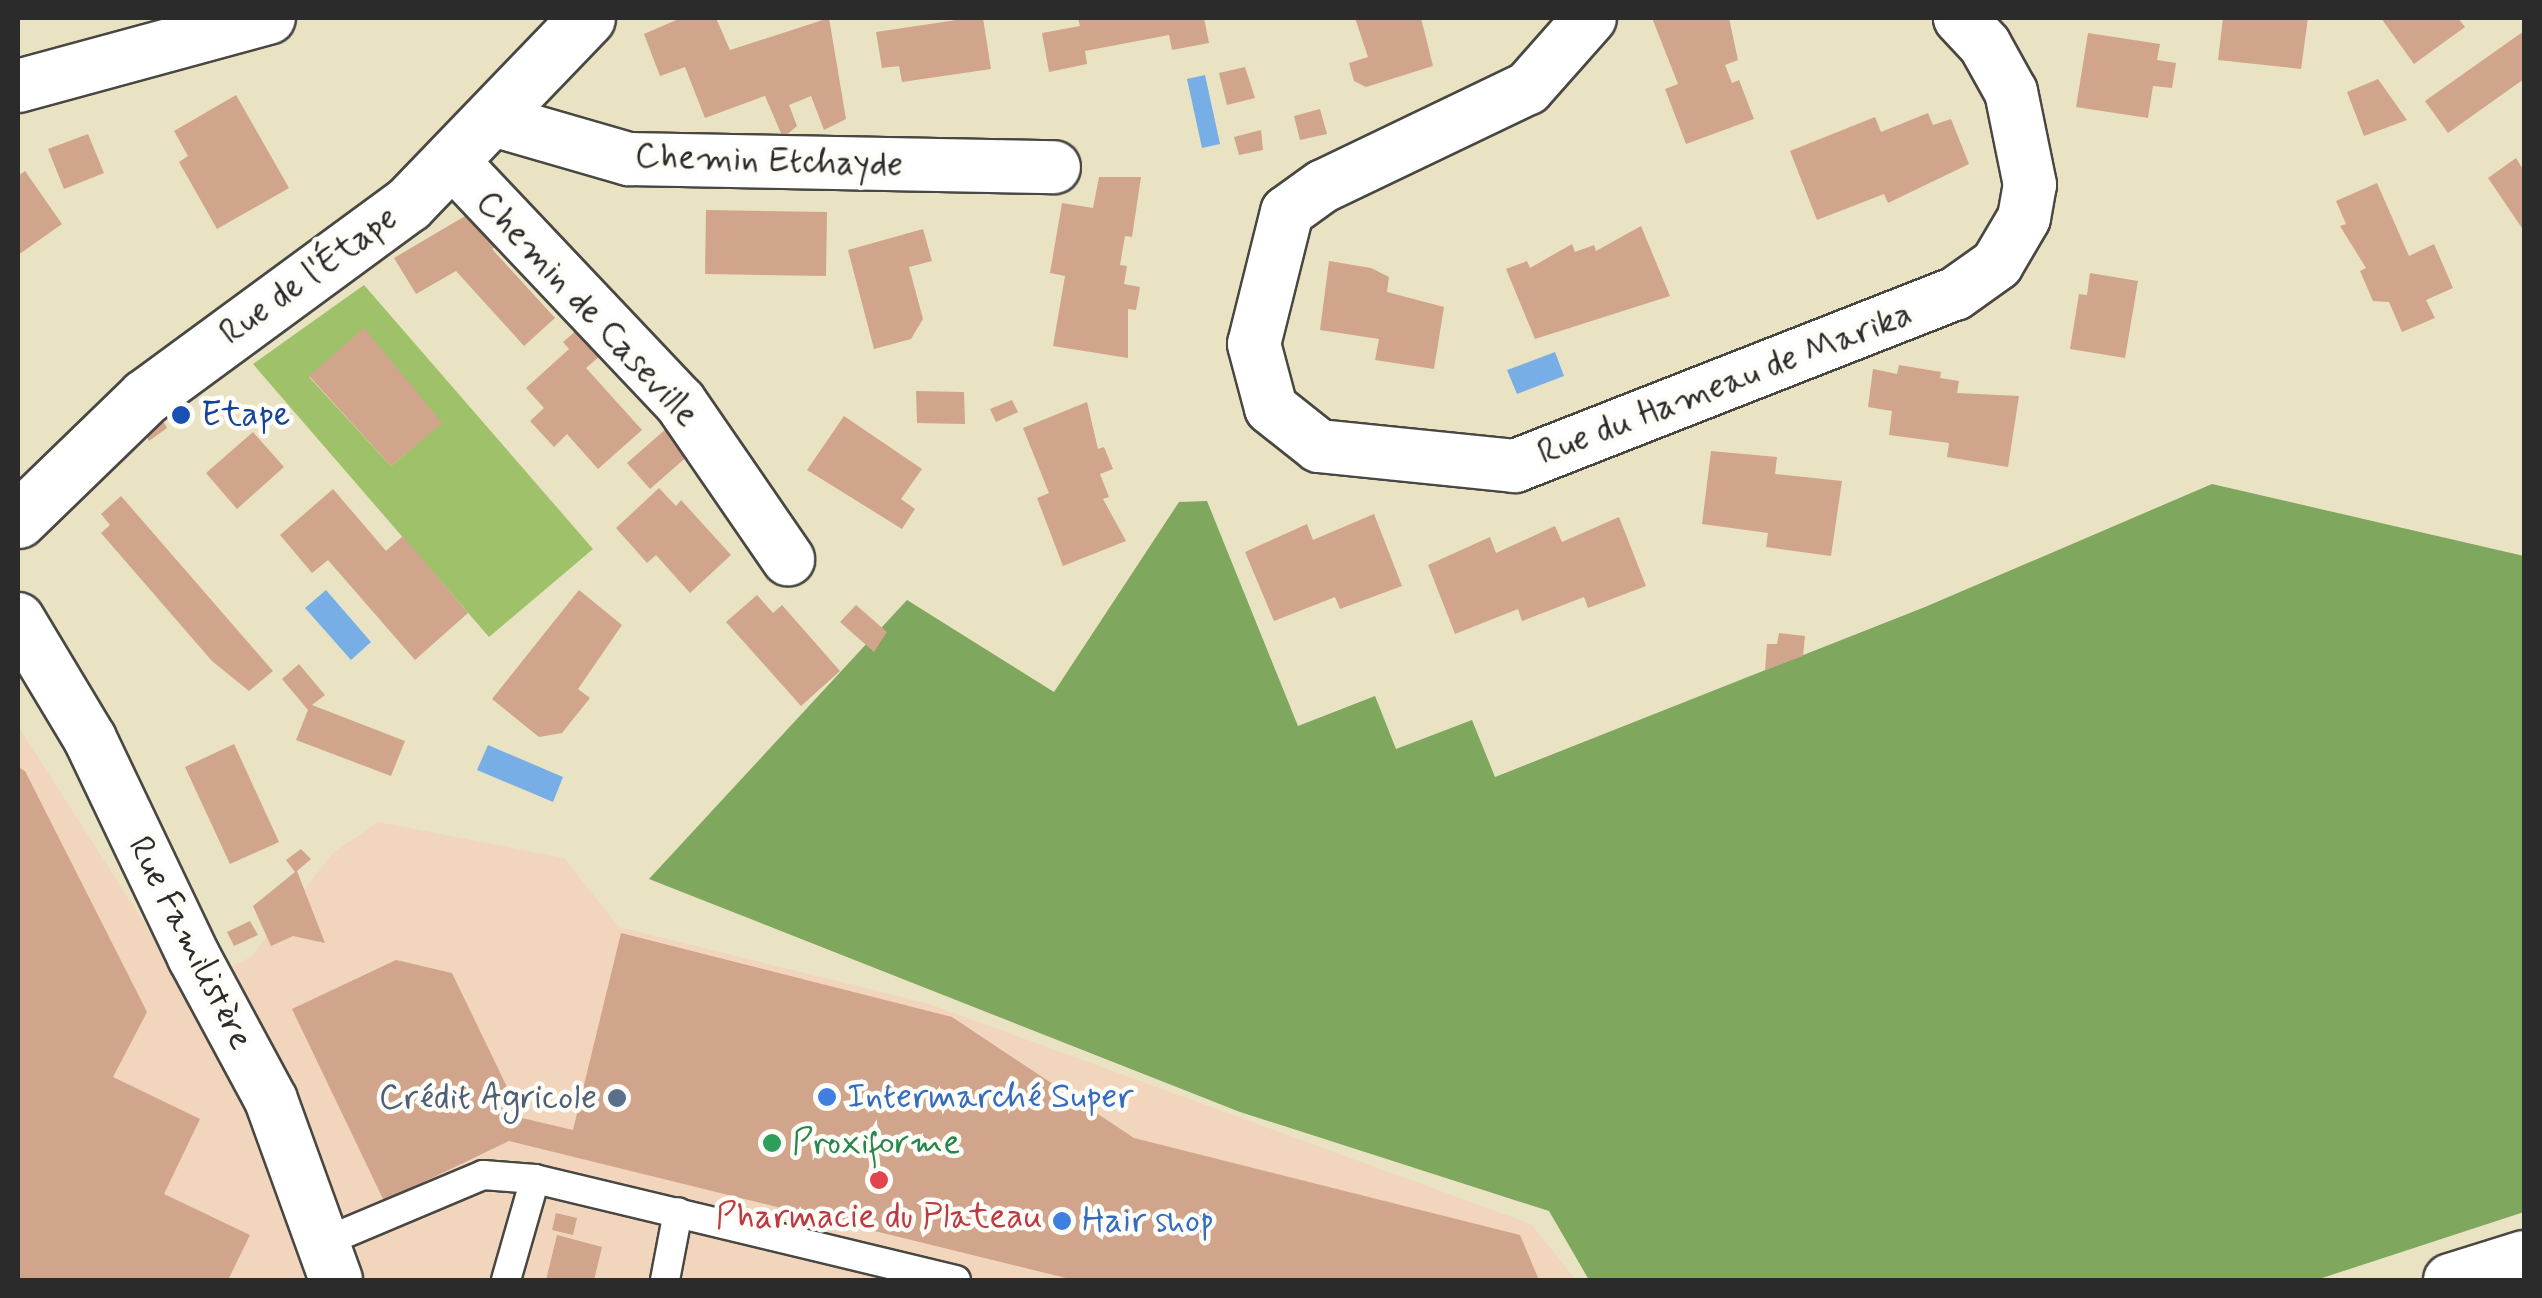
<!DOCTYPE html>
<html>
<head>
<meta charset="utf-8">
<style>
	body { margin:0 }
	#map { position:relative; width:2542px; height:1298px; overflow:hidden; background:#e9e3c3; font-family:Mynerve,sans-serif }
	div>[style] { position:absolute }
	.built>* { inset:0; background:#f1d5bd }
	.green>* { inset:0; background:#9fc16a }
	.forest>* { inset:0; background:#7fa75e }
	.water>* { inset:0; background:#78aee6 }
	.building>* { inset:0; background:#d0a58b }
	.roads { filter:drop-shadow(2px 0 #484742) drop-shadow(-2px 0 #484742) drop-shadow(0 2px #484742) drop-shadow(0 -2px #484742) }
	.service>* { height:28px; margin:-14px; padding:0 14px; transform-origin:14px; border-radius:14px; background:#fff }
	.minor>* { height:52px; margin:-26px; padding:0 26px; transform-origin:26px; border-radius:26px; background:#fff }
	.tertiary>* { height:55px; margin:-27.5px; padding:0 27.5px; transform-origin:27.5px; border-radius:27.5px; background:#fff }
	.dots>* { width:28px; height:28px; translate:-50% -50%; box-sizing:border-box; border:5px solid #fdfcf7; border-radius:50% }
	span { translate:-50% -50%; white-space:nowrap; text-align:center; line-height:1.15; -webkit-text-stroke:9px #fdfcf7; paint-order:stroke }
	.street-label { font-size:35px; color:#2b2b2b }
	.transit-label { font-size:35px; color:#164399 }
	.left { translate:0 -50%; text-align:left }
	.shop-label { font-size:35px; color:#366cbe }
	.service-label { font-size:35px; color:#4e5e75 }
	.right { translate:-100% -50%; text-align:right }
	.leisure-label { font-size:35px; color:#27864d }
	.health-label { font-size:35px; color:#be3a42 }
	.frame { position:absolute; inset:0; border:20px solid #2b2b2b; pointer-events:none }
</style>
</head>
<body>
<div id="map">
	<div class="built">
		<div style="clip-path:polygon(18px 726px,186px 988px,251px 957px,333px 853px,378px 822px,564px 858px,619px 927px,929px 1004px,1531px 1224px,1576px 1280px,18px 1280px)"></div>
	</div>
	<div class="green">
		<div style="clip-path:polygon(evenodd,364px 285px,593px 549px,489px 637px,253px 364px,364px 285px,364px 329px,441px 423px,391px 466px,309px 377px,364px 329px)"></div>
	</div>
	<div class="forest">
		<div style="clip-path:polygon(2212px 484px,2524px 556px,2524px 1212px,2316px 1280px,1589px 1280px,1549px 1211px,1240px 1112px,649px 879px,907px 600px,1054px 692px,1179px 502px,1207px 501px,1298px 726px,1375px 696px,1396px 749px,1472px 720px,1495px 777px,1925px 607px)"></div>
	</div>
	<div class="water">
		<div style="clip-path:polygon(1205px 75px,1220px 144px,1202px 148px,1187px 79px)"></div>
		<div style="clip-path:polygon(1555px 352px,1564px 376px,1517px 394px,1507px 370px)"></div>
		<div style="clip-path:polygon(326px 590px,371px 642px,351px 660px,305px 608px)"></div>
		<div style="clip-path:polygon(488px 745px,563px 777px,553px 802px,477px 770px)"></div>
	</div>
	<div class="building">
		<div style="clip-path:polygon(681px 18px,716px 18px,730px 50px,829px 18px,846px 119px,824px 130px,811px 96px,789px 105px,797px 126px,783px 138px,765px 96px,705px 118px,685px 67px,660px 76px,644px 34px)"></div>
		<div style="clip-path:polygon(970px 18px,983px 18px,991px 69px,902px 82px,899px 66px,882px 68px,876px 32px)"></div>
		<div style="clip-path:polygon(1078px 18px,1204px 18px,1209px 43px,1172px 50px,1169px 35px,1085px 51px,1087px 64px,1049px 72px,1042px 33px,1080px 26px)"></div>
		<div style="clip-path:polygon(1355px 18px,1421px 18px,1433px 66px,1366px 87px,1354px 81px,1349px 63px,1368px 57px)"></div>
		<div style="clip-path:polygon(1652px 18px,1729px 18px,1738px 60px,1725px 65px,1732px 83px,1739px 80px,1754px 119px,1686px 144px,1665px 89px,1678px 84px)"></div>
		<div style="clip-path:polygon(2223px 18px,2308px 18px,2301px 69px,2218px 60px)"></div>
		<div style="clip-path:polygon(2381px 18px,2458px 18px,2465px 27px,2414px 64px)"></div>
		<div style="clip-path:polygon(2524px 31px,2524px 79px,2448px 133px,2425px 101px)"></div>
		<div style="clip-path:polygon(2088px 33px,2160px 44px,2157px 60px,2176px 63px,2172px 88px,2153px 86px,2148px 118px,2076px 107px)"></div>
		<div style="clip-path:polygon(1245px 67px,1255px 98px,1227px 105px,1219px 73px)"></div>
		<div style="clip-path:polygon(2378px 79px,2407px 120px,2364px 136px,2347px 92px)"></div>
		<div style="clip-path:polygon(236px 95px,289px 188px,217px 229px,179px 162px,188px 156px,174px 131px)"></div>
		<div style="clip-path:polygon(1320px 109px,1327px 134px,1300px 140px,1294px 116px)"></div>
		<div style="clip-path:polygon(1928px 113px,1933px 125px,1951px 119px,1969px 164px,1888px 203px,1884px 194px,1817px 220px,1790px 151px,1875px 117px,1881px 132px)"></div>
		<div style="clip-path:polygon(1261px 130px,1263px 150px,1239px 155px,1234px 137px)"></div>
		<div style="clip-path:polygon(88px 134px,104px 173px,64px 189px,48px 149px)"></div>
		<div style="clip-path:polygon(2516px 158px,2524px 171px,2524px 231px,2488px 178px)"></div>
		<div style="clip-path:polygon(25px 171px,62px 224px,18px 255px,18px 176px)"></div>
		<div style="clip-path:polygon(1099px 177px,1141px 177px,1132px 237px,1125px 236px,1120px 265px,1127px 266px,1124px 284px,1140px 287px,1136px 310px,1128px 309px,1128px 358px,1053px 346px,1065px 276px,1050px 273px,1062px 203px,1093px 208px)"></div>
		<div style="clip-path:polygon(2377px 183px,2409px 256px,2434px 244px,2453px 288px,2426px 300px,2435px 318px,2402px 332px,2389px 302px,2373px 301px,2360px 271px,2366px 268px,2340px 226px,2346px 224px,2336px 201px)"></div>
		<div style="clip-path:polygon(477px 209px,499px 244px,492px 249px,555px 318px,524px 346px,456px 271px,416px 294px,394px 258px)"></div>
		<div style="clip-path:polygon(706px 210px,827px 212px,826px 276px,705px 274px)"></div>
		<div style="clip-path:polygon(1641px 226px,1670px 296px,1535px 339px,1506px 269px,1527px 261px,1530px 268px,1572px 244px,1575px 252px,1594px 245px,1596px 251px)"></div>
		<div style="clip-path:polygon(923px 229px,932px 261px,909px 267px,923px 319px,911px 339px,874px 349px,848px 250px)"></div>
		<div style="clip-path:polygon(1329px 261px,1371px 268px,1389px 277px,1387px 292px,1444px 307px,1434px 369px,1375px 360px,1379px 339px,1320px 330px)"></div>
		<div style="clip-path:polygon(2090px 273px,2138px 281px,2125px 358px,2070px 349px,2079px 294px,2087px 295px)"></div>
		<div style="clip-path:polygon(364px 328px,442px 423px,391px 466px,309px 376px)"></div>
		<div style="clip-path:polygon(577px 330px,600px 356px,586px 368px,642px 430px,598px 469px,567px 434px,554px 447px,530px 421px,544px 408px,526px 388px,569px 349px,563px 342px)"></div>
		<div style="clip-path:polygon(1899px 365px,1941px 372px,1940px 378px,1959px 381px,1957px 393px,2019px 396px,2008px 467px,1947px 457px,1949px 443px,1889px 435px,1892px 411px,1868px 407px,1873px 369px,1897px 374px)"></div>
		<div style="clip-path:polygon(916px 391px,964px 392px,965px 424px,917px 423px)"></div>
		<div style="clip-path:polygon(1012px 400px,1018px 412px,996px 422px,990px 409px)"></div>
		<div style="clip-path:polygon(1087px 402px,1098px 449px,1104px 447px,1113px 469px,1100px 474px,1109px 497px,1103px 499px,1126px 541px,1063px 566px,1037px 498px,1049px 493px,1023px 428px)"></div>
		<div style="clip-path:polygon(844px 416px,922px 469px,901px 499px,915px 509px,902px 529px,807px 470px)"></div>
		<div style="clip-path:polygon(162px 419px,167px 428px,149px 441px,144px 431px)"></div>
		<div style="clip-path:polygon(667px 428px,690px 454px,650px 489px,627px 463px)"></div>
		<div style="clip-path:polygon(253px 432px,284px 467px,237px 509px,206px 473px)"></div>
		<div style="clip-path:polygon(1711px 451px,1777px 457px,1775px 474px,1842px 481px,1831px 556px,1766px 547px,1768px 533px,1702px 524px)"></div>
		<div style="clip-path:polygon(659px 488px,676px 506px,681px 500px,731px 555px,690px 593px,656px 555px,647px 563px,616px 528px)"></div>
		<div style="clip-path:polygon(333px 489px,386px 551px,403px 536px,468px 613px,415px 660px,328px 560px,312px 573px,280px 535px)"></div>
		<div style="clip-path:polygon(121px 496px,273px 671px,249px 691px,212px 661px,101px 533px,110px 525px,101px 514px)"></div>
		<div style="clip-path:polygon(1374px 514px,1402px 586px,1340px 609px,1335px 597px,1274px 621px,1245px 552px,1307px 524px,1313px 540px)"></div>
		<div style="clip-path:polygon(1619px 517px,1646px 586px,1588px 608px,1584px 597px,1522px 621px,1518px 609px,1455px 634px,1428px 565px,1490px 537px,1496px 553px,1555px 526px,1562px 542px)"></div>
		<div style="clip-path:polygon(579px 590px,622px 625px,578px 689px,590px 698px,562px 733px,539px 737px,492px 699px)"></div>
		<div style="clip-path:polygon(757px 595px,773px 613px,782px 605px,840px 671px,801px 706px,726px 622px)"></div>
		<div style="clip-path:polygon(856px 605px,887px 632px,874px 652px,840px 622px)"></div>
		<div style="clip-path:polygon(1779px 633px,1805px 636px,1803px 656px,1765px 670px,1767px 644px,1777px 644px)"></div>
		<div style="clip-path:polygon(299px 664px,325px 695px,312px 705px,405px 741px,391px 776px,296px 740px,308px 710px,282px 679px)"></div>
		<div style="clip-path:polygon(234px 744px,279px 842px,230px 864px,185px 767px)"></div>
		<div style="clip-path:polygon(18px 767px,25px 771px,147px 1012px,113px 1077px,200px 1119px,164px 1194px,250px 1235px,228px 1280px,18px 1280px)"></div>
		<div style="clip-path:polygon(301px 849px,311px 859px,297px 871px,325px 943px,293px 936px,271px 946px,253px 906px,295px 872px,286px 860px)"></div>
		<div style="clip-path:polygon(250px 921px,258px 935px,234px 946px,227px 932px)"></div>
		<div style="clip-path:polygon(621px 933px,952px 1017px,1134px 1138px,1520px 1235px,1539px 1280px,1074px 1280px,509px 1141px,384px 1201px,292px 1009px,396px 960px,452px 973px,522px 1118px,573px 1130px)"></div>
		<div style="clip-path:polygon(556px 1213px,577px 1218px,573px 1235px,552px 1230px)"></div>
		<div style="clip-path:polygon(557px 1235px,602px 1247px,594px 1280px,546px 1280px)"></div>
	</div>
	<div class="roads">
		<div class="service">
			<div style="left:324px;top:1242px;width:173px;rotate:-22.8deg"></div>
			<div style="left:483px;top:1175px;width:52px;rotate:4.4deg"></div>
			<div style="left:535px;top:1179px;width:433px;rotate:13.5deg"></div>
			<div style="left:506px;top:1280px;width:105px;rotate:-74deg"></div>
			<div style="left:665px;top:1280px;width:69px;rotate:-79.2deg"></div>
		</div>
		<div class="minor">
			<div style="left:1590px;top:18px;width:94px;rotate:131.5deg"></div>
			<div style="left:1528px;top:88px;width:227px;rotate:154.4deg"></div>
			<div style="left:1323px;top:186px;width:44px;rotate:144.2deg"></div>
			<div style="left:1287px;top:212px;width:136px;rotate:104deg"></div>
			<div style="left:1254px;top:344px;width:66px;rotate:75.1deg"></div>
			<div style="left:1271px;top:408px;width:61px;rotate:38.4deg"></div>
			<div style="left:1319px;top:446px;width:197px;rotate:5.8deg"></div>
			<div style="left:1515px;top:466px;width:472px;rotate:-21.4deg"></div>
			<div style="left:1955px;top:294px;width:52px;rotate:-35.5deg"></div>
			<div style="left:1997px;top:264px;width:53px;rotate:-59.6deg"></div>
			<div style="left:2024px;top:218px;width:34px;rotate:-80deg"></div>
			<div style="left:2030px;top:185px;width:95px;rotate:-101.5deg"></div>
			<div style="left:2011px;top:92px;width:54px;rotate:-119deg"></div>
			<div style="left:1985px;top:45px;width:37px;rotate:-133deg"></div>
			<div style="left:18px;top:86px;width:260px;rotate:-15.2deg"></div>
			<div style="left:490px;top:119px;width:145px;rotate:16.1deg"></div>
			<div style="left:629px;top:159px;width:425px;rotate:1.1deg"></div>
			<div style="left:451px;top:160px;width:333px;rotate:46.6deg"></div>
			<div style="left:680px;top:402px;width:191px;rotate:55.5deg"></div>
			<div style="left:18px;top:619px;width:140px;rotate:59deg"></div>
			<div style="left:90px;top:739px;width:242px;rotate:64.5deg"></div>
			<div style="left:194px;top:957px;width:162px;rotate:61.7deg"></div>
			<div style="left:271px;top:1100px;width:191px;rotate:70.1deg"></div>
			<div style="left:2450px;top:1280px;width:77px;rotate:-17.3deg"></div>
		</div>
		<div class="tertiary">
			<div style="left:18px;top:520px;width:177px;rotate:-44.1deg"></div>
			<div style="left:145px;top:397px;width:326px;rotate:-36.3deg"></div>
			<div style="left:408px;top:204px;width:258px;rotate:-46.1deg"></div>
		</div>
	</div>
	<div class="dots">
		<div style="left:181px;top:415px;background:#1a4fb4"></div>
		<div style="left:827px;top:1097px;background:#3f7fe0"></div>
		<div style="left:617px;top:1098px;background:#5c6f8a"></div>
		<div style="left:772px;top:1143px;background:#2e9e5b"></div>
		<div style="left:879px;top:1180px;background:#e0444e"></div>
		<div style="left:1062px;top:1221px;background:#3f7fe0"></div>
	</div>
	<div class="street-label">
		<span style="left:769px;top:161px;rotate:2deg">Chemin Etchayde</span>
		<span style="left:309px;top:276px;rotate:-36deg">Rue de l'Étape</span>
		<span style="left:587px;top:309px;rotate:47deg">Chemin de Caseville</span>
		<span style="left:1725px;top:384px;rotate:-21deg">Rue du Hameau de Marika</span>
		<span style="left:190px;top:943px;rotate:63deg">Rue Familistère</span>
	</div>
	<div class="transit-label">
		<span class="left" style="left:201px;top:415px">Etape</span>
	</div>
	<div class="shop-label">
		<span class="left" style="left:847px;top:1097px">Intermarché Super</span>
		<span class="left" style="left:1082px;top:1221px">Hair shop</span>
	</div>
	<div class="service-label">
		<span class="right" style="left:597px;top:1098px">Crédit Agricole</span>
	</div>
	<div class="leisure-label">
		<span class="left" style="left:792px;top:1143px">Proxiforme</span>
	</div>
	<div class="health-label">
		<span style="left:879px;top:1217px">Pharmacie du Plateau</span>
	</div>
	<div class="frame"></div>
</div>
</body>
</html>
